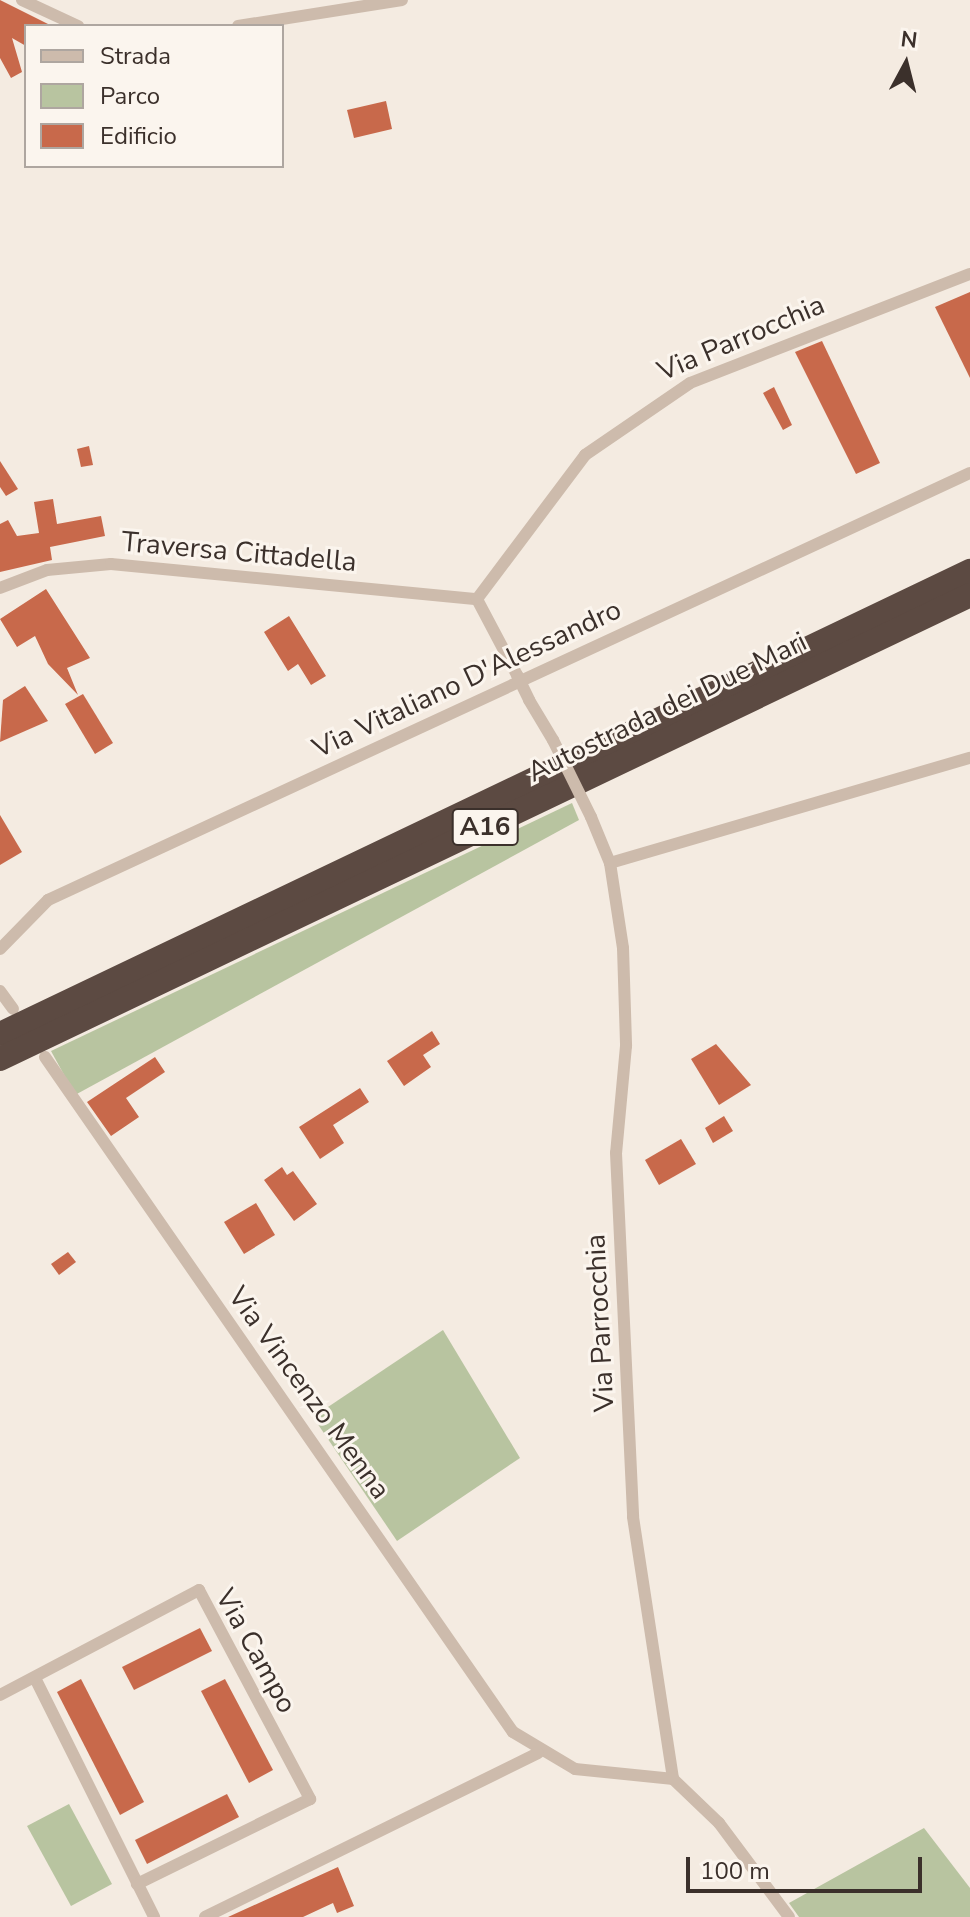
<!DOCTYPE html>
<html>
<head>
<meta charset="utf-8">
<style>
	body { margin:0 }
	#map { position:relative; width:970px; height:1917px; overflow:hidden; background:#f4ebe1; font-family:"Nunito Sans",sans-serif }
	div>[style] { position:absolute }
	.green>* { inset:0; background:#b8c4a0 }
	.building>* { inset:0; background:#c8694b }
	.street>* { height:12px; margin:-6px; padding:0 6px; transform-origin:6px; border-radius:6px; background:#cdbbac }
	.highway>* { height:24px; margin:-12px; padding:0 12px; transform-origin:12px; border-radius:12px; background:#5c4a42 }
	.street-bridge>* { height:12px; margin:-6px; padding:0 6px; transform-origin:6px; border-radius:6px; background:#cdbbac }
	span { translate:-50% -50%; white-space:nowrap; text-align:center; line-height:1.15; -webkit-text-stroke:6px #fbf5ee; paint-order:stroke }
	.shield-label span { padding:2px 6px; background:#fbf5ee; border:2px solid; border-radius:6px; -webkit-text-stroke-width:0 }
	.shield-label { font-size:26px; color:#3b302b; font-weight:700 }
	.street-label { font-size:28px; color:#3b302b }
	.legend { position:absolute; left:24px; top:24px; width:260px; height:144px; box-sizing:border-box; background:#fbf5ee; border:2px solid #aea6a0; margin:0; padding:10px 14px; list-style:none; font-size:24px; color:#3b302b }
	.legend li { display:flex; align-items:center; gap:16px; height:40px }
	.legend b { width:40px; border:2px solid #aea6a0 }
	.north { position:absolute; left:866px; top:24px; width:80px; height:80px; -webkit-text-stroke:6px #fbf5ee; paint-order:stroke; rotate:7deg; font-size:22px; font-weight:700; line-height:32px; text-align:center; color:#3b302b }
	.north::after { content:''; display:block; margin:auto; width:28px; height:36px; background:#3b302b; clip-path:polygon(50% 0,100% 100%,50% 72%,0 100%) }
	.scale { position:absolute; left:686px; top:1857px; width:236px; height:36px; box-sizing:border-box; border:4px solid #3b302b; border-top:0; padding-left:10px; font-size:24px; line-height:28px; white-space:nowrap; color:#3b302b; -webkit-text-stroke:6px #fbf5ee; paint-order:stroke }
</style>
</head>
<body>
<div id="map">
	<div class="green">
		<div style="clip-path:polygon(572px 803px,579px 820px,75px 1095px,51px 1051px)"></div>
		<div style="clip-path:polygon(443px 1330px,520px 1458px,397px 1541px,313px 1417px)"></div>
		<div style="clip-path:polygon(69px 1804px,112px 1884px,71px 1906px,27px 1826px)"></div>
		<div style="clip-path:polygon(924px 1828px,970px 1888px,970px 1917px,799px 1917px,789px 1903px)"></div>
	</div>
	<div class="building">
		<div style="clip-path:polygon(0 0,52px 26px,26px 26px,26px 46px,12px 38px,22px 72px,11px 78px,0 58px)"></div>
		<div style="clip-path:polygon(386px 101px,392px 129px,354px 138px,347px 110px)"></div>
		<div style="clip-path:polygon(970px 292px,970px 378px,935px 307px)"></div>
		<div style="clip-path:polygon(822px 341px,880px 463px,856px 474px,795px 352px)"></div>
		<div style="clip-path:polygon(774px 387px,792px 425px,783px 430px,763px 393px)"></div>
		<div style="clip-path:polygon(89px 446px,93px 465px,81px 467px,77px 449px)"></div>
		<div style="clip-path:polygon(0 461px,18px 489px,6px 496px,0 487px)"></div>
		<div style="clip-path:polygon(53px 499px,57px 524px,101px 516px,105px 536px,50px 547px,52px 560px,0 572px,0 524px,8px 520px,17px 536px,39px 533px,34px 502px)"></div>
		<div style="clip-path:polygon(46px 589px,90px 658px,67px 668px,78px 695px,48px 664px,35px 636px,17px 647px,0 619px)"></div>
		<div style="clip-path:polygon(289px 616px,326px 676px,311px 685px,298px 664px,288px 671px,264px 632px)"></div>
		<div style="clip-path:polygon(25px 686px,48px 721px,0 742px,3px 700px)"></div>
		<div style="clip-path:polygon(83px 694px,113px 743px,95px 754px,65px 704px)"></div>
		<div style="clip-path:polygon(0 815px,22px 852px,0 865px)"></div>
		<div style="clip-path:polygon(432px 1031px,440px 1044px,423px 1055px,431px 1067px,404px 1086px,387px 1061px)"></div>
		<div style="clip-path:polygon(716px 1044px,751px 1085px,719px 1105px,691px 1059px)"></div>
		<div style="clip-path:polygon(155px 1057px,165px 1072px,126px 1098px,139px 1117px,111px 1136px,87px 1102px)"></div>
		<div style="clip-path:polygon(360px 1088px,369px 1102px,333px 1125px,344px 1143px,320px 1159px,299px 1127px)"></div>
		<div style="clip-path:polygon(724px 1116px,733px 1131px,713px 1143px,705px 1128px)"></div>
		<div style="clip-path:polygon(681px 1139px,696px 1164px,659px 1185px,645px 1160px)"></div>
		<div style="clip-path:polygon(282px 1167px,287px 1175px,293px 1171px,317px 1204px,294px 1221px,264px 1180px)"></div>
		<div style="clip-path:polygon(256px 1203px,275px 1235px,244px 1254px,224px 1222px)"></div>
		<div style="clip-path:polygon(68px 1252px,76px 1262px,59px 1275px,51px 1264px)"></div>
		<div style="clip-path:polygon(200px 1628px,212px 1651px,134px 1690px,122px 1667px)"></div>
		<div style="clip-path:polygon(81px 1679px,144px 1802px,120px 1815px,57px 1692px)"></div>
		<div style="clip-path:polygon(225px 1679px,273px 1770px,249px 1783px,201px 1691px)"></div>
		<div style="clip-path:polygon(227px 1794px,239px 1817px,147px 1864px,135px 1840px)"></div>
		<div style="clip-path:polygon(338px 1867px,354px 1906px,337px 1913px,333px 1903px,303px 1917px,228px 1917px)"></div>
	</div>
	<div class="street">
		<div style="left:22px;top:0;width:62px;rotate:24.9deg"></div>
		<div style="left:238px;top:26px;width:166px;rotate:-9deg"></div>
		<div style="left:0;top:588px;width:50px;rotate:-21deg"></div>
		<div style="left:47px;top:570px;width:64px;rotate:-5.4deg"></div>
		<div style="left:111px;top:564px;width:368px;rotate:5.5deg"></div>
		<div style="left:517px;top:675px;width:86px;rotate:-117.8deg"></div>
		<div style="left:477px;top:599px;width:180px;rotate:-53.1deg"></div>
		<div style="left:585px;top:455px;width:127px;rotate:-34.4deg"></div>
		<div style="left:690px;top:383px;width:300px;rotate:-21.3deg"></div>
		<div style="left:529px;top:700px;width:47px;rotate:59deg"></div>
		<div style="left:591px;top:817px;width:50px;rotate:67.6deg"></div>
		<div style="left:610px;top:863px;width:86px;rotate:81.3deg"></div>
		<div style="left:623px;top:948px;width:98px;rotate:88.2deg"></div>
		<div style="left:626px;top:1046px;width:107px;rotate:95.3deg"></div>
		<div style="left:616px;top:1153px;width:364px;rotate:87.3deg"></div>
		<div style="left:633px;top:1517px;width:265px;rotate:81.3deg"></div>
		<div style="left:610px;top:863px;width:375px;rotate:-16.3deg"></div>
		<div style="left:0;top:949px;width:69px;rotate:-45.6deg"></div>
		<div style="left:48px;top:900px;width:1016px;rotate:-24.85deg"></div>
		<div style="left:0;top:991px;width:22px;rotate:54deg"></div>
		<div style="left:45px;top:1057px;width:821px;rotate:55.27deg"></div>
		<div style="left:513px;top:1732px;width:72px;rotate:30.8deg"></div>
		<div style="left:575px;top:1769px;width:99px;rotate:5.8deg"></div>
		<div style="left:673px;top:1779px;width:64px;rotate:43.7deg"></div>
		<div style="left:719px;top:1823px;width:117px;rotate:53.3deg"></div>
		<div style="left:35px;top:1678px;width:267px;rotate:63.5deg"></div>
		<div style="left:0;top:1695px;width:225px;rotate:-27.8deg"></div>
		<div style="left:199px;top:1590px;width:237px;rotate:62deg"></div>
		<div style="left:310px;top:1799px;width:193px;rotate:153.8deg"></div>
		<div style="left:205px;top:1917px;width:371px;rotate:-26.2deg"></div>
	</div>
	<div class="highway">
		<div style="left:0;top:1034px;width:1075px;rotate:-25.52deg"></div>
		<div style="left:0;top:1059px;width:1075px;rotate:-25.56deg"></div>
	</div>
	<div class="street-bridge">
		<div style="left:517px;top:675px;width:28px;rotate:64deg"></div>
		<div style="left:553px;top:740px;width:86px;rotate:63.7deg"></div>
	</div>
	<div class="shield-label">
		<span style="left:485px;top:827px">A16</span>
	</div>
	<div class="street-label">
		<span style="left:741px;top:338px;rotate:-23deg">Via Parrocchia</span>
		<span style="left:239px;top:552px;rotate:5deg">Traversa Cittadella</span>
		<span style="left:467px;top:679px;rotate:-25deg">Via Vitaliano D'Alessandro</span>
		<span style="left:667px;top:707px;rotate:-26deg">Autostrada dei Due Mari</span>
		<span style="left:600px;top:1323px;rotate:-93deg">Via Parrocchia</span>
		<span style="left:309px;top:1393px;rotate:54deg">Via Vincenzo Menna</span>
		<span style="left:256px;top:1651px;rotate:61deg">Via Campo</span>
	</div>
	<ul class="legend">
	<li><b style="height:10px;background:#cdbbac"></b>Strada</li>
	<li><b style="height:22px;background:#b8c4a0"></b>Parco</li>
	<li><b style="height:22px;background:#c8694b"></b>Edificio</li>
	</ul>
	<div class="north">N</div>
	<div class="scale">100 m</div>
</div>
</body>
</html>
